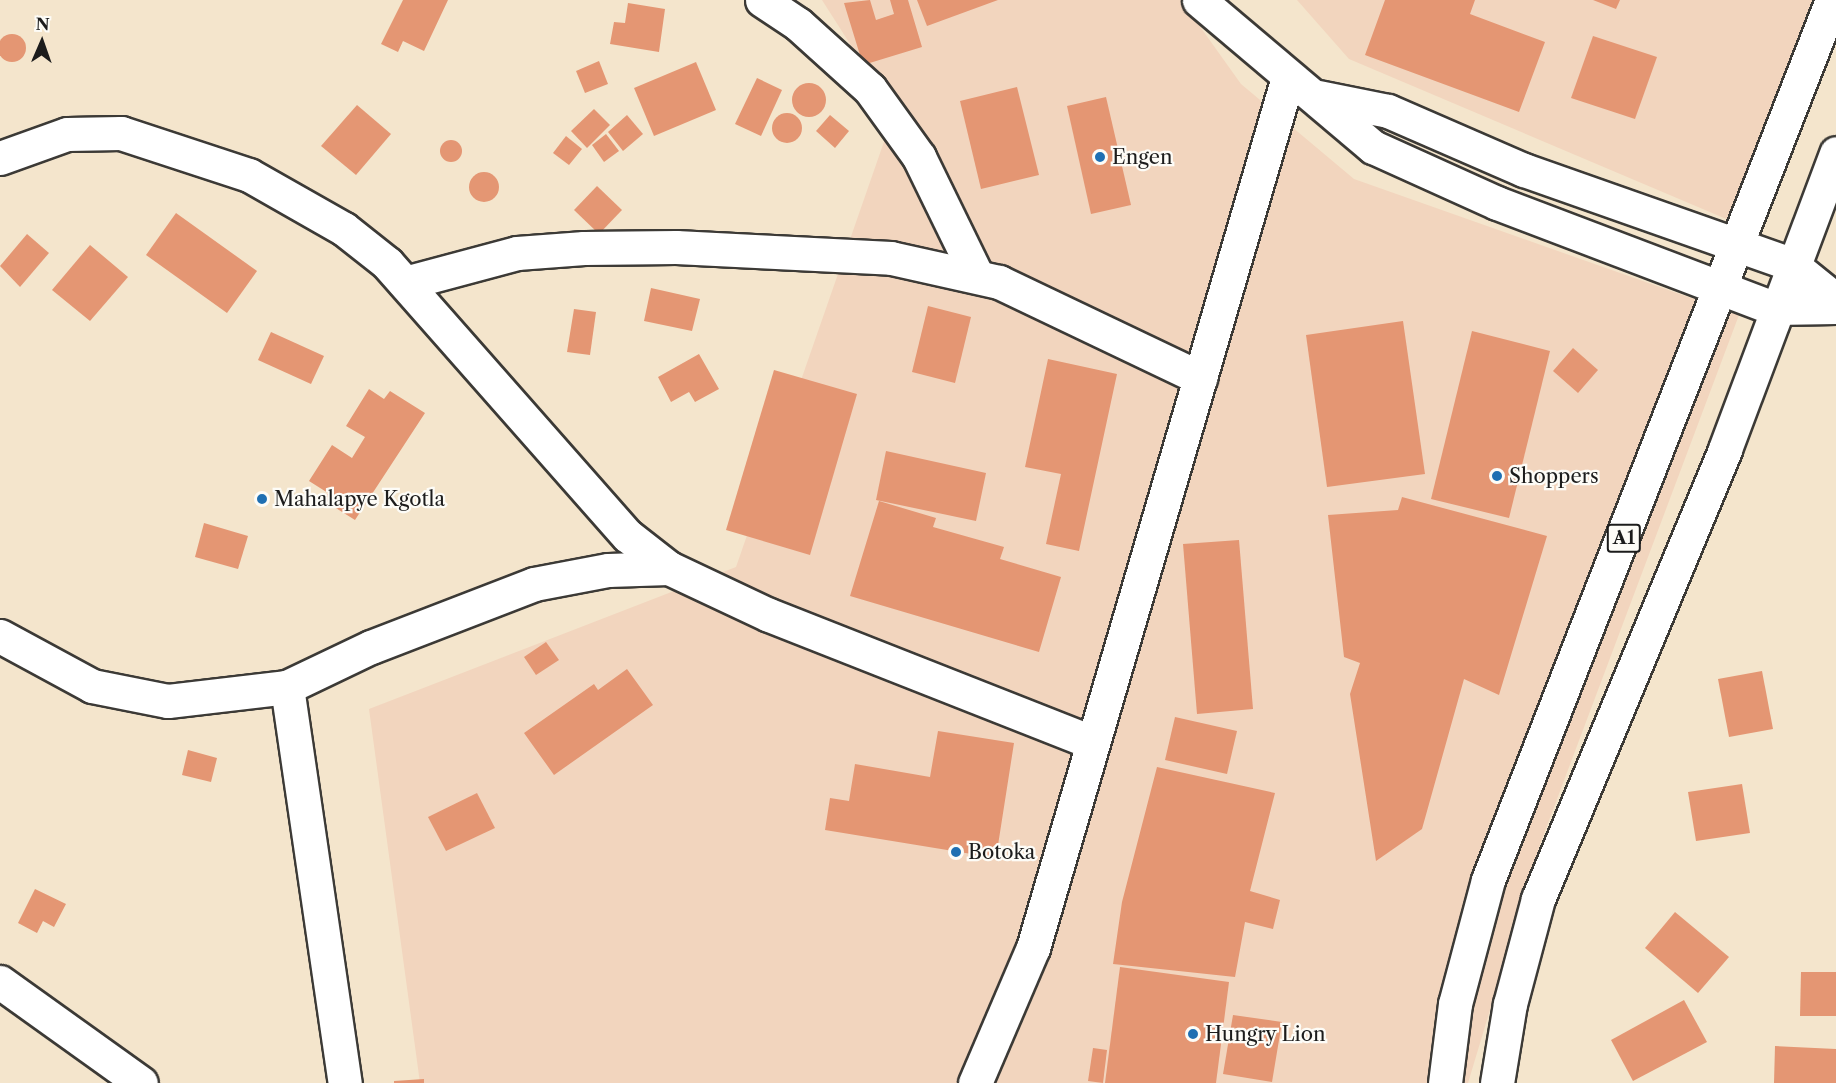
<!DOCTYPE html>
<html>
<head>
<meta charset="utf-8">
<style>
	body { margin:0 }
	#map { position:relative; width:1836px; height:1083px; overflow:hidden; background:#f4e5cc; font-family:"Libre Caslon Text",serif }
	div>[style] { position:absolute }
	.built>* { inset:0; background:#f2d5be }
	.building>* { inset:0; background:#e49673 }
	.round { border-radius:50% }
	.roads { filter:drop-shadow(2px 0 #3c3a36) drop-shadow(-2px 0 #3c3a36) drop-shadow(0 2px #3c3a36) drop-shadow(0 -2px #3c3a36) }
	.street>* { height:33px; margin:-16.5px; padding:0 16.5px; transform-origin:16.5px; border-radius:16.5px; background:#fff }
	.secondary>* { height:33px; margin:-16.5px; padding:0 16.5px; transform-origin:16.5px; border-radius:16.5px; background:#fff }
	.highway>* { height:33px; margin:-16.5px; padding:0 16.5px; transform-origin:16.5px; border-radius:16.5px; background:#fff }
	.dots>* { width:16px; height:16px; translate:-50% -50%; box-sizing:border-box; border:3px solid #fdfcf7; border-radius:50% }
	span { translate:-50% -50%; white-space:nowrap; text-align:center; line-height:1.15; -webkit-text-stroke:4.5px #fdfcf7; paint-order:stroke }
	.shield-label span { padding:2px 4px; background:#fdfcf7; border:2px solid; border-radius:4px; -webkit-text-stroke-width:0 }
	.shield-label { font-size:18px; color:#1c1c1c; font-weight:700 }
	.poi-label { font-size:20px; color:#1c1c1c }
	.left { translate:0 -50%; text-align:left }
	.north { position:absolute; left:12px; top:12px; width:60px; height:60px; -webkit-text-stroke:4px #fdfcf7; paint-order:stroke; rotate:2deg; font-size:16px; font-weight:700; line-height:24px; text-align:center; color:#1c1c1c }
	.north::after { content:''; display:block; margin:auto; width:21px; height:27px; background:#1c1c1c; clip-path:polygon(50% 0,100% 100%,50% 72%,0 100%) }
</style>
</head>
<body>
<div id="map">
	<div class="built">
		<div style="clip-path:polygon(822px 0,1181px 0,1241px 84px,1354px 179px,1739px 315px,1539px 847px,1468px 1083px,420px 1083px,369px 709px,736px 567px,894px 113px)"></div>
		<div style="clip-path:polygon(1297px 0,1834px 0,1757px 232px,1349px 59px)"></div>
	</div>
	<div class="building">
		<div style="clip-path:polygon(403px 0,448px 0,424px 51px,403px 41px,398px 52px,381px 44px)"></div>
		<div style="clip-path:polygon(870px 0,876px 20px,894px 14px,890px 0,908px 0,922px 47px,863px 65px,844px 3px)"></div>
		<div style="clip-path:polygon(917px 0,998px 0,927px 26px)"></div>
		<div style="clip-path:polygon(1385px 0,1475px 0,1470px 14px,1545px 42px,1519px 112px,1365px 55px)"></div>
		<div style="clip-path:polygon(1593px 0,1620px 0,1616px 9px)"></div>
		<div style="clip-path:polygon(628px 3px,665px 9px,659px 52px,610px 44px,614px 22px,625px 23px)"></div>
		<div class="round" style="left:-2px;top:34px;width:28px;height:28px"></div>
		<div style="clip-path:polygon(1593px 36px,1657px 57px,1635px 119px,1571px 98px)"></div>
		<div style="clip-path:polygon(599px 61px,608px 84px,585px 93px,576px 71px)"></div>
		<div style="clip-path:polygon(696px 62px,716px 110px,654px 136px,634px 88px)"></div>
		<div style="clip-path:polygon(757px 78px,782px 90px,761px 136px,735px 124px)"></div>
		<div class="round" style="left:792px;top:83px;width:34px;height:34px"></div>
		<div style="clip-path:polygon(1017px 87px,1039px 175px,981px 189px,960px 101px)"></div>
		<div style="clip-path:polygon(1106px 97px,1131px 205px,1091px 214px,1067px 106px)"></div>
		<div style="clip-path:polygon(357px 105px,391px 134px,356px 175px,321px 146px)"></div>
		<div style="clip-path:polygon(594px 109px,610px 125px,587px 148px,571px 131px)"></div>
		<div class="round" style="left:772px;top:113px;width:30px;height:30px"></div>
		<div style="clip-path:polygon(627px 115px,643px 134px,623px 151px,608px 132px)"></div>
		<div style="clip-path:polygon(830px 115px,849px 131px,835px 148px,816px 131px)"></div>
		<div style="clip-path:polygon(606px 134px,619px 151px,604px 162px,592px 145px)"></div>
		<div style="clip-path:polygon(566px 136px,582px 149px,569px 165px,553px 153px)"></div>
		<div class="round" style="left:440px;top:140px;width:22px;height:22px"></div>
		<div class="round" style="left:469px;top:172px;width:30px;height:30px"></div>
		<div style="clip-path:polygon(597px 186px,622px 210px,599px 234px,574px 210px)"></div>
		<div style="clip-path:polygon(176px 213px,257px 271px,227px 313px,146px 255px)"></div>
		<div style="clip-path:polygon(27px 234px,49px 253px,20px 287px,0 266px)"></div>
		<div style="clip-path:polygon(90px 245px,128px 277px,90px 321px,52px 290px)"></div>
		<div style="clip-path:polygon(651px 288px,700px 299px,692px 331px,644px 321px)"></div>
		<div style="clip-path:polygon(928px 306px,971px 317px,955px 383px,912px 372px)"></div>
		<div style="clip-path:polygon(574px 309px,596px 312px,590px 355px,567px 352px)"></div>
		<div style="clip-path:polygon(1403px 321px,1425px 474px,1327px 487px,1306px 335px)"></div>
		<div style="clip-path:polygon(1472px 331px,1550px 351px,1509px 518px,1431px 499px)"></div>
		<div style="clip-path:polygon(271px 332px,324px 356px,311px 384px,258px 360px)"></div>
		<div style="clip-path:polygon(1573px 348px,1598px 370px,1578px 393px,1553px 371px)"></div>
		<div style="clip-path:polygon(699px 354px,719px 389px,695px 402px,689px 392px,671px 402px,658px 377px)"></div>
		<div style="clip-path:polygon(1048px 359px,1117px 374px,1079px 551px,1046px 544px,1061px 474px,1025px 467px)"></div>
		<div style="clip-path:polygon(774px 370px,857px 394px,810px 555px,726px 530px)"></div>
		<div style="clip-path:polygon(369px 389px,384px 399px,390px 391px,425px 413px,355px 520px,323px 500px,328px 493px,309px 481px,332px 445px,352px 458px,365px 437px,346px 426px)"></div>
		<div style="clip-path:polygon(886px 451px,986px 473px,976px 521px,876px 500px)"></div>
		<div style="clip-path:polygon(1402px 497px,1547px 536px,1499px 695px,1464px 679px,1422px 829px,1376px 861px,1350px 694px,1360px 663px,1344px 657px,1328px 515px,1398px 510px)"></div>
		<div style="clip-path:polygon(879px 501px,936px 518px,933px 527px,1004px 547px,1000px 559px,1061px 577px,1039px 652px,850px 596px)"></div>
		<div style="clip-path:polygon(204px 523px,248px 536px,238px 569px,195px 557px)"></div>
		<div style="clip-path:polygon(1239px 540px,1253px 709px,1197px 714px,1183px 544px)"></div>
		<div style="clip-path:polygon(546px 642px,559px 660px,536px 675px,524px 657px)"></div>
		<div style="clip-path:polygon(627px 669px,653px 705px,554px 775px,524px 733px,594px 684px,598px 690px)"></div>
		<div style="clip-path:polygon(1762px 671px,1773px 729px,1729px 737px,1718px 679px)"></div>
		<div style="clip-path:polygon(1175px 717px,1237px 731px,1227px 774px,1165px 760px)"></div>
		<div style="clip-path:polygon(938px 731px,1014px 743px,996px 858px,825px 830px,830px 798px,849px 801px,855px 764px,930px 777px)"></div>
		<div style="clip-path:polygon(188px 750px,217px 758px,211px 782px,182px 775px)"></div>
		<div style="clip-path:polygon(1157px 767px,1275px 793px,1250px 891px,1280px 900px,1273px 929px,1245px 922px,1235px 977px,1113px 964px,1122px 902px)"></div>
		<div style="clip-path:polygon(1742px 784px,1750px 833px,1696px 841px,1688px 792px)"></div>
		<div style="clip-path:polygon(477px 793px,495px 828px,446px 851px,428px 817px)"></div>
		<div style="clip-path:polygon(35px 889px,66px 904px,54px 927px,43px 921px,37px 933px,18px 923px)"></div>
		<div style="clip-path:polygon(1675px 912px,1729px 957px,1698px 993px,1645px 948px)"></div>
		<div style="clip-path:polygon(1120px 967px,1229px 982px,1216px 1083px,1105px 1083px)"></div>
		<div style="clip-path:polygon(1801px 972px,1836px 972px,1836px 1016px,1800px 1016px)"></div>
		<div style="clip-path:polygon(1684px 1000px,1707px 1042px,1633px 1081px,1611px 1040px)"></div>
		<div style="clip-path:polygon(1233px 1015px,1282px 1022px,1272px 1082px,1223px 1074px)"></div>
		<div style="clip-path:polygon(1775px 1046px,1836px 1049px,1836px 1083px,1774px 1083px)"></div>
		<div style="clip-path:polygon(1093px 1048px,1107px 1050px,1103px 1083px,1088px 1081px)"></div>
		<div style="clip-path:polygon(424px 1079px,424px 1083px,394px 1083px,394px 1081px)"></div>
	</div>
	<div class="roads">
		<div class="street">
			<div style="left:762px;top:0;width:43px;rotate:33.7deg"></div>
			<div style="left:798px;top:24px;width:97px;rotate:42.1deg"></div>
			<div style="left:870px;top:89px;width:84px;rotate:54.2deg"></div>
			<div style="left:919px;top:157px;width:132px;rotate:64deg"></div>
			<div style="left:0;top:158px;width:71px;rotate:-19.7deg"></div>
			<div style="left:67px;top:134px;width:54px;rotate:-1.1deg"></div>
			<div style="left:121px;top:133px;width:135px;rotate:18.2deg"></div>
			<div style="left:249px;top:175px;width:109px;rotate:29.6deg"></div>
			<div style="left:344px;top:229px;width:55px;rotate:38.3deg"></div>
			<div style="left:387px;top:263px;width:364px;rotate:48.6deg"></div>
			<div style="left:628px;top:536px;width:52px;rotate:38deg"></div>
			<div style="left:669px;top:568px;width:110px;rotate:25.2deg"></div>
			<div style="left:769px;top:615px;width:344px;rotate:21.5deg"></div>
			<div style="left:1791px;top:264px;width:58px;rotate:38.7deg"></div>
			<div style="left:405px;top:283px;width:116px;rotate:-15deg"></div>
			<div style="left:517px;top:253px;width:67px;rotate:-4.3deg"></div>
			<div style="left:584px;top:248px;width:92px;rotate:-0.6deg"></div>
			<div style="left:676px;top:247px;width:215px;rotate:2.9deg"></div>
			<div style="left:891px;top:258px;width:111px;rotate:12.5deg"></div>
			<div style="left:999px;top:282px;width:223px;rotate:25.5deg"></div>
			<div style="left:1774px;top:308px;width:62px;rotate:-0.9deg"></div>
			<div style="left:0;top:636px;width:105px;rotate:28.5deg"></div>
			<div style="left:92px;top:686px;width:77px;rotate:11.2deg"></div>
			<div style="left:168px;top:701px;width:120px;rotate:-6.7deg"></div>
			<div style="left:287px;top:687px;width:93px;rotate:-25.5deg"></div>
			<div style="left:371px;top:647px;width:175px;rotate:-21.1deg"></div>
			<div style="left:534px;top:584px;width:75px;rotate:-10.7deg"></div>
			<div style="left:608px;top:570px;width:61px;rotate:-1.9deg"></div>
			<div style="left:287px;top:687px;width:400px;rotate:81.7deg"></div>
			<div style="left:0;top:982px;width:173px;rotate:35.6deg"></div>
			<div style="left:975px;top:1083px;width:147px;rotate:-66.8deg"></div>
			<div style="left:1033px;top:948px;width:908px;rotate:-73.68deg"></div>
		</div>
		<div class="secondary">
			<div style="left:1199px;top:0;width:228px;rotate:40.2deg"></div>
			<div style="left:1373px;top:147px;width:136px;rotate:24.3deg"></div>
			<div style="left:1497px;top:203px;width:296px;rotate:20.8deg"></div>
			<div style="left:1318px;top:97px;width:71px;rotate:11.3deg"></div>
			<div style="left:1388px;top:111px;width:148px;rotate:23.5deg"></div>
			<div style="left:1524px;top:170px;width:283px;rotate:19.4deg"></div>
		</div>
		<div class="highway">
			<div style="left:1445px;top:1083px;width:80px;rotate:-82.8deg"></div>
			<div style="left:1455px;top:1004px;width:128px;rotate:-75.1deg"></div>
			<div style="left:1488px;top:880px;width:945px;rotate:-68.65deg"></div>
			<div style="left:1497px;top:1083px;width:80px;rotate:-80.7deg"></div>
			<div style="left:1510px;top:1004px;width:109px;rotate:-75.1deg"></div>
			<div style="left:1538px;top:899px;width:487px;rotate:-67.4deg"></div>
			<div style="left:1725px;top:449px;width:316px;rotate:-69.4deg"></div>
		</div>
	</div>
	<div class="dots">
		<div style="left:1100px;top:157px;background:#1f6fb2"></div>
		<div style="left:1497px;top:476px;background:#1f6fb2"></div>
		<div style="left:262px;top:499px;background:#1f6fb2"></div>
		<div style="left:956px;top:852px;background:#1f6fb2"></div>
		<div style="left:1193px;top:1034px;background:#1f6fb2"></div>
	</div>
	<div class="shield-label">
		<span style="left:1624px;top:538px">A1</span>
	</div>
	<div class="poi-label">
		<span class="left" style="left:1112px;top:157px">Engen</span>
		<span class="left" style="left:1509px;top:476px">Shoppers</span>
		<span class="left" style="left:274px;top:499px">Mahalapye Kgotla</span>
		<span class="left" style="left:968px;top:852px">Botoka</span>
		<span class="left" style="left:1205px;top:1034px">Hungry Lion</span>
	</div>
	<div class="north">N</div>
</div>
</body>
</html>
